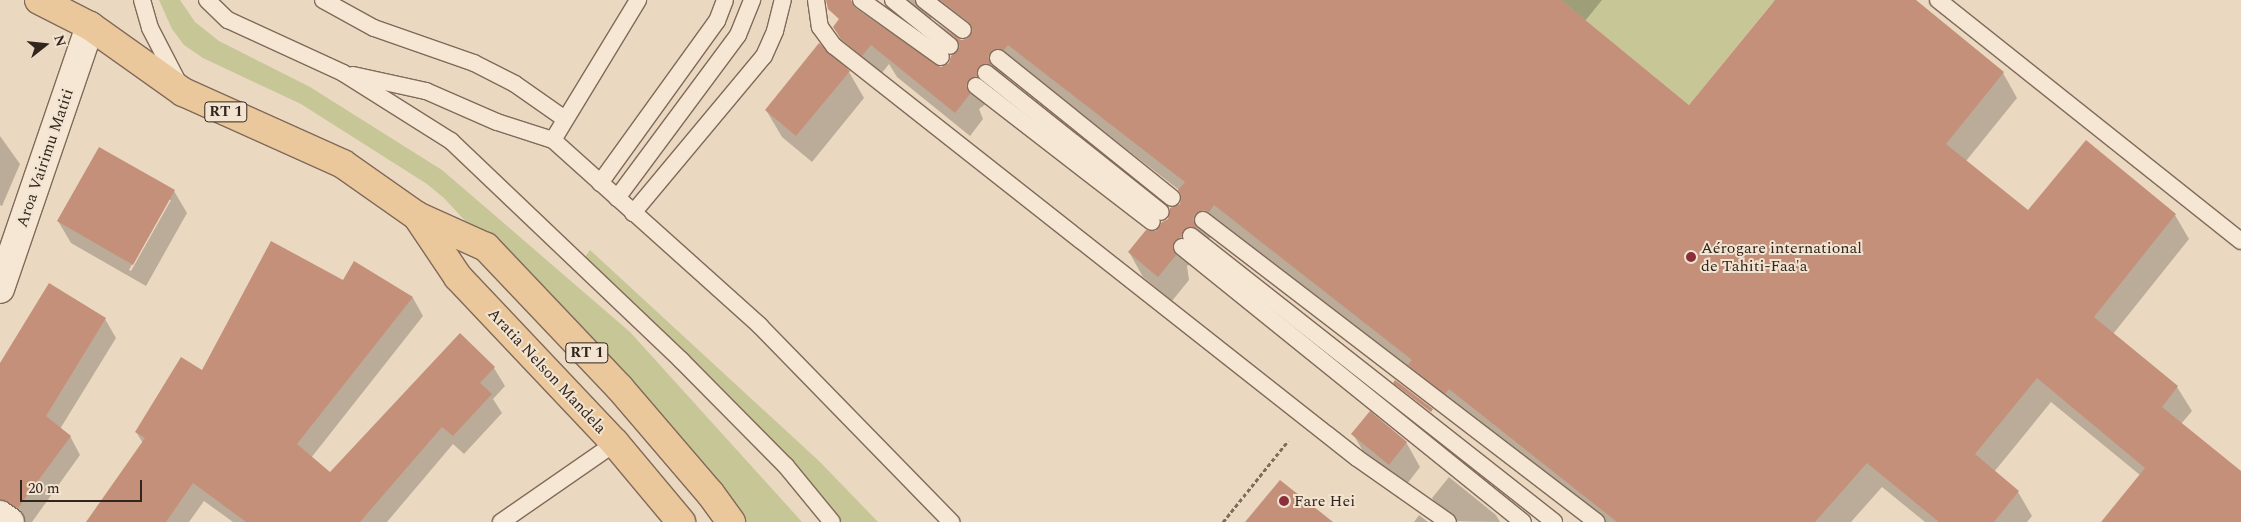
<!DOCTYPE html>
<html>
<head>
<meta charset="utf-8">
<style>
	body { margin:0 }
	#map { position:relative; width:2241px; height:522px; overflow:hidden; background:#ead8c1; font-family:Spectral,serif }
	div>[style] { position:absolute }
	.green>* { inset:0; background:#c6c696 }
	.shadow>* { inset:0; background:#0003 }
	.building>* { inset:0; background:#c5907a }
	.path>* { height:3px; margin-top:-1.5px; transform-origin:0; background:repeating-linear-gradient(90deg,#816a5a 0 4px,transparent 0 6.5px) }
	.roads { filter:drop-shadow(1px 0 #816a5a) drop-shadow(-1px 0 #816a5a) drop-shadow(0 1px #816a5a) drop-shadow(0 -1px #816a5a) }
	.service>* { height:16px; margin:-8px; padding:0 8px; transform-origin:8px; border-radius:8px; background:#f5e7d3 }
	.minor>* { height:28px; margin:-14px; padding:0 14px; transform-origin:14px; border-radius:14px; background:#f5e7d3 }
	.primary>* { height:28px; margin:-14px; padding:0 14px; transform-origin:14px; border-radius:14px; background:#ebc89b }
	.dots>* { width:14px; height:14px; translate:-50% -50%; box-sizing:border-box; border:2px solid #f2e4d0; border-radius:50% }
	span { translate:-50% -50%; white-space:nowrap; text-align:center; line-height:1.15; -webkit-text-stroke:4px #f2e4d0; paint-order:stroke }
	.shield-label span { padding:1px 4px; background:#f2e4d0; border:1px solid; border-radius:4px; -webkit-text-stroke-width:0 }
	.shield-label { font-size:15px; color:#32251d; font-weight:700 }
	.street-label { font-size:16px; color:#32251d }
	.poi-label { font-size:16px; color:#32251d }
	.left { translate:0 -50%; text-align:left }
	.north { position:absolute; left:20px; top:20px; width:50px; height:50px; -webkit-text-stroke:4px #f2e4d0; paint-order:stroke; rotate:74deg; font-size:14px; font-weight:700; line-height:20px; text-align:center; color:#32251d }
	.north::after { content:''; display:block; margin:auto; width:18px; height:22px; background:#32251d; clip-path:polygon(50% 0,100% 100%,50% 72%,0 100%) }
	.scale { position:absolute; left:20px; top:480px; width:122px; height:22px; box-sizing:border-box; border:2px solid #32251d; border-top:0; padding-left:6px; font-size:15px; line-height:18px; white-space:nowrap; color:#32251d; -webkit-text-stroke:4px #f2e4d0; paint-order:stroke }
</style>
</head>
<body>
<div id="map">
	<div class="green">
		<div style="clip-path:polygon(159px 0,180px 0,195px 22px,219px 41px,310px 87px,442px 170px,630px 332px,802px 522px,733px 522px,596px 362px,444px 198px,427px 184px,301px 104px,203px 58px,184px 45px,172px 29px)"></div>
		<div style="clip-path:polygon(1561px 0,1809px 0,1773px 2px,1689px 105px)"></div>
		<div style="clip-path:polygon(590px 250px,820px 462px,878px 522px,842px 522px,808px 480px,722px 390px,583px 260px)"></div>
	</div>
	<div class="shadow">
		<div style="clip-path:polygon(894px 0,1602px 0,1585px 21px,1690px 107px,1777px 0,1914px 0,2003px 73px,2017px 98px,1966px 161px,2028px 212px,2175px 215px,2189px 239px,2113px 334px,2177px 387px,2192px 411px,2181px 424px,2241px 473px,2241px 522px,2102px 522px,2140px 475px,2051px 402px,1994px 472px,2018px 492px,2032px 516px,2027px 522px,1925px 522px,1882px 487px,1851px 522px,1602px 522px,1229px 229px,1223px 236px,1209px 238px,1195px 262px,1187px 266px,1189px 280px,1172px 301px,1143px 277px,1129px 252px,1170px 219px,1181px 205px,1183px 195px,1179px 190px,1023px 69px,1008px 73px,990px 101px,979px 109px,983px 119px,970px 136px,897px 77px,889px 64px,877px 79px,848px 52px,834px 27px,852px 5px,940px 68px,950px 64px,957px 51px,940px 26px,961px 41px,971px 36px,945px 16px,930px 18px,930px 29px)"></div>
		<div style="clip-path:polygon(849px 72px,864px 98px,812px 162px,782px 137px,766px 110px)"></div>
		<div style="clip-path:polygon(0 136px,20px 164px,2px 206px,0 205px)"></div>
		<div style="clip-path:polygon(evenodd,174px 191px,187px 213px,146px 286px,71px 243px,58px 221px,174px 191px,168px 200px,171px 200px,131px 271px,129px 270px,168px 200px)"></div>
		<div style="clip-path:polygon(354px 262px,413px 298px,423px 316px,311px 458px,330px 474px,460px 335px,494px 368px,505px 386px,493px 399px,502px 413px,464px 454px,453px 444px,387px 522px,233px 522px,204px 501px,189px 522px,87px 522px,143px 443px,136px 432px,203px 371px,343px 281px)"></div>
		<div style="clip-path:polygon(105px 319px,116px 338px,60px 429px,70px 436px,80px 455px,32px 522px,0 522px,0 386px)"></div>
		<div style="clip-path:polygon(1353px 434px,1406px 442px,1420px 467px,1404px 488px,1367px 458px)"></div>
		<div style="clip-path:polygon(1449px 477px,1496px 515px,1500px 522px,1446px 521px,1432px 498px)"></div>
		<div style="clip-path:polygon(1419px 515px,1428px 522px,1414px 522px)"></div>
	</div>
	<div class="building">
		<div style="clip-path:polygon(826px 0,851px 0,855px 8px,941px 67px,949px 63px,951px 56px,960px 47px,956px 38px,936px 22px,961px 40px,967px 39px,973px 31px,969px 22px,940px 0,1561px 0,1689px 105px,1775px 0,1916px 0,2004px 72px,1946px 144px,2028px 210px,2086px 140px,2176px 214px,2094px 317px,2178px 386px,2162px 407px,2241px 471px,2241px 522px,2101px 522px,2145px 468px,2037px 378px,1975px 454px,2019px 491px,1994px 522px,1939px 522px,1867px 463px,1815px 522px,1617px 522px,1449px 389px,1445px 394px,1408px 365px,1412px 360px,1214px 205px,1209px 212px,1204px 210px,1195px 214px,1193px 219px,1197px 228px,1187px 227px,1181px 237px,1174px 241px,1176px 255px,1158px 277px,1128px 252px,1146px 230px,1156px 231px,1162px 222px,1168px 219px,1170px 208px,1180px 204px,1181px 195px,1178px 190px,1185px 182px,1008px 45px,1004px 50px,994px 49px,988px 56px,991px 64px,978px 67px,977px 76px,966px 84px,970px 94px,955px 113px,871px 45px,862px 56px,841px 39px,833px 27px,839px 19px,828px 9px)"></div>
		<div style="clip-path:polygon(819px 43px,850px 71px,796px 136px,765px 110px)"></div>
		<div style="clip-path:polygon(99px 147px,175px 190px,133px 265px,57px 221px)"></div>
		<div style="clip-path:polygon(271px 241px,343px 280px,354px 261px,413px 297px,297px 444px,330px 472px,460px 333px,495px 367px,480px 383px,492px 394px,453px 436px,442px 427px,360px 522px,246px 522px,193px 483px,166px 522px,86px 522px,145px 438px,135px 432px,181px 357px,202px 370px)"></div>
		<div style="clip-path:polygon(49px 283px,106px 318px,46px 416px,71px 436px,18px 508px,0 500px,0 363px)"></div>
		<div style="clip-path:polygon(1395px 380px,1433px 409px,1431px 412px,1393px 383px)"></div>
		<div style="clip-path:polygon(1370px 411px,1407px 442px,1389px 465px,1351px 434px)"></div>
		<div style="clip-path:polygon(1280px 480px,1333px 522px,1245px 522px)"></div>
	</div>
	<div class="path">
		<div style="left:1223px;top:522px;width:104px;rotate:-51.3deg"></div>
	</div>
	<div class="roads">
		<div class="service">
			<div style="left:142px;top:0;width:29px;rotate:74deg"></div>
			<div style="left:150px;top:28px;width:61px;rotate:62.6deg"></div>
			<div style="left:207px;top:0;width:29px;rotate:44deg"></div>
			<div style="left:228px;top:20px;width:127px;rotate:24.7deg"></div>
			<div style="left:343px;top:73px;width:128px;rotate:32.2deg"></div>
			<div style="left:451px;top:141px;width:318px;rotate:43.6deg"></div>
			<div style="left:681px;top:360px;width:149px;rotate:45.3deg"></div>
			<div style="left:786px;top:466px;width:72px;rotate:50.6deg"></div>
			<div style="left:323px;top:0;width:58px;rotate:28.8deg"></div>
			<div style="left:374px;top:28px;width:106px;rotate:19.3deg"></div>
			<div style="left:474px;top:63px;width:46px;rotate:27.1deg"></div>
			<div style="left:515px;top:84px;width:61px;rotate:35deg"></div>
			<div style="left:816px;top:0;width:27px;rotate:82deg"></div>
			<div style="left:820px;top:27px;width:24px;rotate:54deg"></div>
			<div style="left:834px;top:46px;width:666px;rotate:38.23deg"></div>
			<div style="left:1357px;top:458px;width:111px;rotate:35.1deg"></div>
			<div style="left:861px;top:0;width:98px;rotate:35.5deg"></div>
			<div style="left:893px;top:0;width:73px;rotate:38.9deg"></div>
			<div style="left:924px;top:0;width:49px;rotate:37.6deg"></div>
			<div style="left:1938px;top:0;width:387px;rotate:38.5deg"></div>
			<div style="left:998px;top:58px;width:223px;rotate:38.8deg"></div>
			<div style="left:986px;top:73px;width:223px;rotate:38.5deg"></div>
			<div style="left:353px;top:75px;width:75px;rotate:12.4deg"></div>
			<div style="left:426px;top:91px;width:77px;rotate:23.6deg"></div>
			<div style="left:497px;top:122px;width:59px;rotate:17.8deg"></div>
			<div style="left:553px;top:140px;width:278px;rotate:41.9deg"></div>
			<div style="left:760px;top:326px;width:274px;rotate:45.7deg"></div>
			<div style="left:976px;top:86px;width:222px;rotate:37.7deg"></div>
			<div style="left:553px;top:140px;width:164px;rotate:-58.7deg"></div>
			<div style="left:600px;top:183px;width:200px;rotate:-54.2deg"></div>
			<div style="left:717px;top:21px;width:22px;rotate:-69deg"></div>
			<div style="left:617px;top:198px;width:203px;rotate:-53.4deg"></div>
			<div style="left:738px;top:35px;width:38px;rotate:-68deg"></div>
			<div style="left:633px;top:213px;width:204px;rotate:-50.2deg"></div>
			<div style="left:764px;top:56px;width:27px;rotate:-66deg"></div>
			<div style="left:775px;top:31px;width:32px;rotate:-76deg"></div>
			<div style="left:1203px;top:220px;width:496px;rotate:37.5deg"></div>
			<div style="left:1191px;top:236px;width:462px;rotate:38.2deg"></div>
			<div style="left:1182px;top:247px;width:438px;rotate:38.9deg"></div>
			<div style="left:501px;top:522px;width:139px;rotate:-34.7deg"></div>
		</div>
		<div class="minor">
			<div style="left:0;top:289px;width:278px;rotate:-71.1deg"></div>
			<div style="left:0;top:515px;width:12px;rotate:35deg"></div>
		</div>
		<div class="primary">
			<div style="left:39px;top:0;width:57px;rotate:27deg"></div>
			<div style="left:90px;top:26px;width:114px;rotate:35.4deg"></div>
			<div style="left:183px;top:92px;width:175px;rotate:24.2deg"></div>
			<div style="left:343px;top:164px;width:90px;rotate:35.1deg"></div>
			<div style="left:417px;top:216px;width:76px;rotate:24.2deg"></div>
			<div style="left:486px;top:247px;width:193px;rotate:46.5deg"></div>
			<div style="left:619px;top:387px;width:140px;rotate:49.4deg"></div>
			<div style="left:710px;top:493px;width:36px;rotate:54deg"></div>
			<div style="left:417px;top:216px;width:73px;rotate:56.1deg"></div>
			<div style="left:458px;top:277px;width:228px;rotate:46.6deg"></div>
			<div style="left:615px;top:443px;width:103px;rotate:50.1deg"></div>
		</div>
	</div>
	<div class="dots">
		<div style="left:1691px;top:257px;background:#8b2f3b"></div>
		<div style="left:1284px;top:501px;background:#8b2f3b"></div>
	</div>
	<div class="shield-label">
		<span style="left:226px;top:112px">RT 1</span>
		<span style="left:587px;top:353px">RT 1</span>
	</div>
	<div class="street-label">
		<span style="left:45px;top:158px;rotate:-71deg">Aroa Vairimu Matiti</span>
		<span style="left:547px;top:371px;rotate:47deg">Aratia Nelson Mandela</span>
	</div>
	<div class="poi-label">
		<span class="left" style="left:1701px;top:257px">Aérogare international<br>de Tahiti-Faa'a</span>
		<span class="left" style="left:1294px;top:501px">Fare Hei</span>
	</div>
	<div class="north">N</div>
	<div class="scale">20 m</div>
</div>
</body>
</html>
